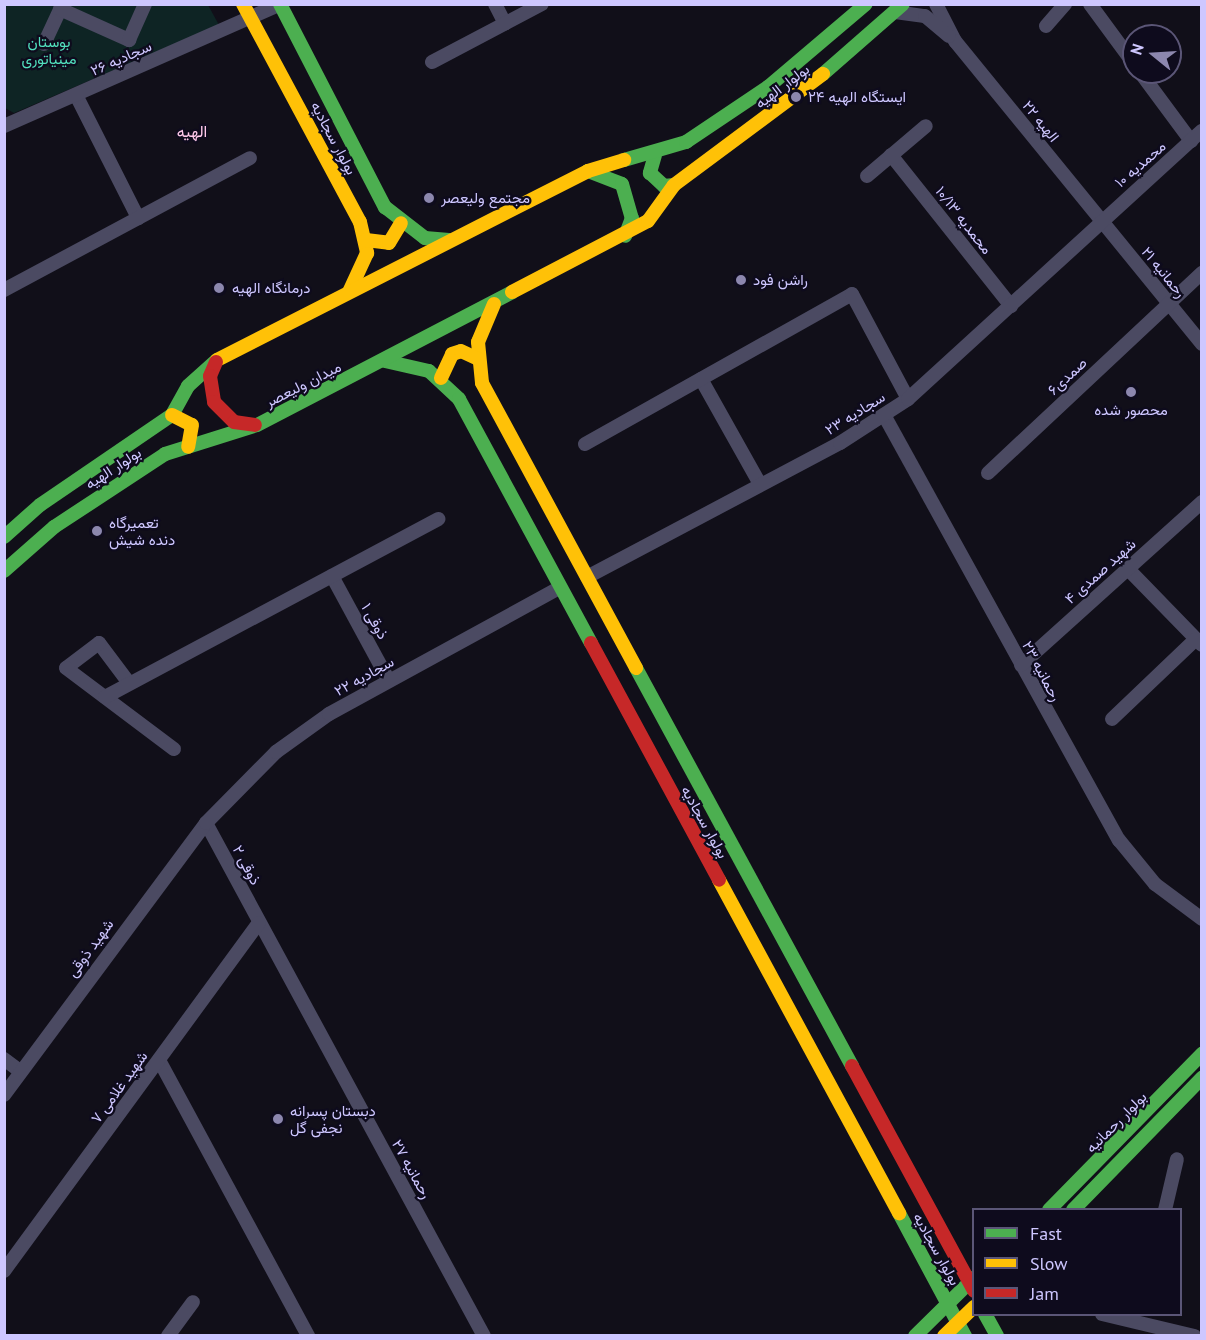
<!DOCTYPE html>
<html>
<head>
<meta charset="utf-8">
<style>
	body { margin:0 }
	#map { position:relative; width:1206px; height:1340px; overflow:hidden; background:#110f19; font-family:"PT Sans",Vazirmatn,sans-serif }
	div>[style] { position:absolute }
	.green>* { inset:0; background:#0e2424 }
	.street>* { height:14px; margin:-7px; padding:0 7px; transform-origin:7px; border-radius:7px; background:#4b4a62 }
	.fast>* { height:14px; margin:-7px; padding:0 7px; transform-origin:7px; border-radius:7px; background:#4caf50 }
	.slow>* { height:14px; margin:-7px; padding:0 7px; transform-origin:7px; border-radius:7px; background:#ffc107 }
	.jam>* { height:14px; margin:-7px; padding:0 7px; transform-origin:7px; border-radius:7px; background:#c62828 }
	.dots>* { width:16px; height:16px; translate:-50% -50%; box-sizing:border-box; border:3px solid #0e0b1d; border-radius:50% }
	span { translate:-50% -50%; white-space:nowrap; text-align:center; line-height:1.15; -webkit-text-stroke:4.5px #0e0b1d; paint-order:stroke }
	.park-label { font-size:15px; color:#52e0be }
	.street-label { font-size:15px; color:#cec7ff }
	.poi-label { font-size:15px; color:#cec7ff }
	.left { translate:0 -50%; text-align:left }
	.neighbourhood-label { font-size:16px; color:#ffc9eb }
	.frame { position:absolute; inset:0; border:6px solid #cec7ff; pointer-events:none }
	.legend { position:absolute; left:972px; top:1208px; width:210px; height:108px; box-sizing:border-box; background:#0e0b1d; border:2px solid #5b5677; margin:0; padding:8px 10px; list-style:none; font-size:18px; color:#cec7ff }
	.legend li { display:flex; align-items:center; gap:12px; height:30px }
	.legend b { width:30px; border:2px solid #5b5677 }
	.north { position:absolute; left:1122px; top:24px; width:60px; height:60px; box-sizing:border-box; background:#0e0b1d; border:2px solid #5b5677; border-radius:50%; rotate:288deg; font-size:16px; font-weight:700; line-height:24px; text-align:center; color:#cec7ff }
	.north::after { content:''; display:block; margin:auto; width:21px; height:27px; background:#8c87ae; clip-path:polygon(50% 0,100% 100%,50% 72%,0 100%) }
</style>
</head>
<body>
<div id="map">
	<div class="green">
		<div style="clip-path:polygon(4px 5px,208px 5px,219px 25px,14px 113px,5px 108px)"></div>
	</div>
	<div class="street">
		<div style="left:495px;top:4px;width:22px;rotate:63deg"></div>
		<div style="left:936px;top:4px;width:42px;rotate:62.8deg"></div>
		<div style="left:955px;top:41px;width:391px;rotate:50.8deg"></div>
		<div style="left:1090px;top:4px;width:74px;rotate:53.7deg"></div>
		<div style="left:895px;top:12px;width:30px;rotate:8deg"></div>
		<div style="left:925px;top:16px;width:31px;rotate:40deg"></div>
		<div style="left:1046px;top:26px;width:29px;rotate:-49deg"></div>
		<div style="left:44px;top:44px;width:38px;rotate:-65deg"></div>
		<div style="left:60px;top:9px;width:76px;rotate:24.2deg"></div>
		<div style="left:129px;top:40px;width:39px;rotate:-66deg"></div>
		<div style="left:432px;top:62px;width:124px;rotate:-27.8deg"></div>
		<div style="left:1140px;top:72px;width:86px;rotate:53.5deg"></div>
		<div style="left:76px;top:95px;width:138px;rotate:63.2deg"></div>
		<div style="left:4px;top:126px;width:303px;rotate:-23.8deg"></div>
		<div style="left:891px;top:155px;width:193px;rotate:51.5deg"></div>
		<div style="left:867px;top:176px;width:77px;rotate:-40.3deg"></div>
		<div style="left:4px;top:290px;width:279px;rotate:-28.2deg"></div>
		<div style="left:701px;top:379px;width:120px;rotate:60.7deg"></div>
		<div style="left:884px;top:415px;width:486px;rotate:61.1deg"></div>
		<div style="left:1119px;top:840px;width:57px;rotate:50.7deg"></div>
		<div style="left:1155px;top:884px;width:59px;rotate:36.7deg"></div>
		<div style="left:585px;top:444px;width:306px;rotate:-29.3deg"></div>
		<div style="left:852px;top:294px;width:119px;rotate:61.9deg"></div>
		<div style="left:988px;top:473px;width:293px;rotate:-43.1deg"></div>
		<div style="left:1128px;top:569px;width:106px;rotate:45.8deg"></div>
		<div style="left:332px;top:576px;width:119px;rotate:61.5deg"></div>
		<div style="left:587px;top:577px;width:286px;rotate:-27.9deg"></div>
		<div style="left:840px;top:443px;width:81px;rotate:-32.9deg"></div>
		<div style="left:908px;top:399px;width:398px;rotate:-42.4deg"></div>
		<div style="left:1021px;top:665px;width:244px;rotate:-42deg"></div>
		<div style="left:129px;top:683px;width:50px;rotate:-126.9deg"></div>
		<div style="left:99px;top:643px;width:41px;rotate:142.9deg"></div>
		<div style="left:66px;top:668px;width:135px;rotate:36.9deg"></div>
		<div style="left:105px;top:697px;width:378px;rotate:-28.1deg"></div>
		<div style="left:1112px;top:719px;width:115px;rotate:-43.6deg"></div>
		<div style="left:206px;top:823px;width:583px;rotate:61.55deg"></div>
		<div style="left:4px;top:1059px;width:21px;rotate:37deg"></div>
		<div style="left:159px;top:1060px;width:314px;rotate:61.6deg"></div>
		<div style="left:4px;top:1095px;width:339px;rotate:-53.4deg"></div>
		<div style="left:206px;top:823px;width:100px;rotate:-45.4deg"></div>
		<div style="left:276px;top:752px;width:65px;rotate:-35.6deg"></div>
		<div style="left:329px;top:714px;width:262px;rotate:-28.7deg"></div>
		<div style="left:1165px;top:1210px;width:52px;rotate:-76.8deg"></div>
		<div style="left:4px;top:1271px;width:431px;rotate:-53.8deg"></div>
		<div style="left:1102px;top:1314px;width:95px;rotate:13.4deg"></div>
		<div style="left:168px;top:1336px;width:42px;rotate:-53.7deg"></div>
	</div>
	<div class="fast">
		<div style="left:280px;top:4px;width:229px;rotate:62.7deg"></div>
		<div style="left:385px;top:207px;width:51px;rotate:37.8deg"></div>
		<div style="left:425px;top:238px;width:24px;rotate:5deg"></div>
		<div style="left:823px;top:74px;width:106px;rotate:-41.2deg"></div>
		<div style="left:655px;top:155px;width:19px;rotate:106deg"></div>
		<div style="left:650px;top:173px;width:19px;rotate:43deg"></div>
		<div style="left:664px;top:186px;width:10px;rotate:-6deg"></div>
		<div style="left:624px;top:160px;width:65px;rotate:-16.2deg"></div>
		<div style="left:686px;top:142px;width:99px;rotate:-33.9deg"></div>
		<div style="left:768px;top:87px;width:128px;rotate:-40.3deg"></div>
		<div style="left:588px;top:171px;width:36px;rotate:21deg"></div>
		<div style="left:622px;top:184px;width:35px;rotate:74deg"></div>
		<div style="left:632px;top:218px;width:19px;rotate:111deg"></div>
		<div style="left:385px;top:361px;width:45px;rotate:12.8deg"></div>
		<div style="left:429px;top:371px;width:41px;rotate:43deg"></div>
		<div style="left:459px;top:399px;width:277px;rotate:61.6deg"></div>
		<div style="left:4px;top:537px;width:48px;rotate:-41.6deg"></div>
		<div style="left:40px;top:505px;width:160px;rotate:-34.3deg"></div>
		<div style="left:172px;top:415px;width:33px;rotate:-61deg"></div>
		<div style="left:188px;top:386px;width:39px;rotate:-42deg"></div>
		<div style="left:4px;top:571px;width:67px;rotate:-41.3deg"></div>
		<div style="left:54px;top:527px;width:133px;rotate:-33.3deg"></div>
		<div style="left:165px;top:454px;width:96px;rotate:-17.5deg"></div>
		<div style="left:257px;top:425px;width:288px;rotate:-27.5deg"></div>
		<div style="left:636px;top:668px;width:453px;rotate:61.5deg"></div>
		<div style="left:1049px;top:1210px;width:219px;rotate:-45.6deg"></div>
		<div style="left:1073px;top:1210px;width:185px;rotate:-45.7deg"></div>
		<div style="left:899px;top:1213px;width:140px;rotate:61.8deg"></div>
		<div style="left:985px;top:1314px;width:25px;rotate:61deg"></div>
		<div style="left:915px;top:1336px;width:83px;rotate:-44.5deg"></div>
	</div>
	<div class="slow">
		<div style="left:243px;top:4px;width:247px;rotate:61.8deg"></div>
		<div style="left:360px;top:222px;width:32px;rotate:77deg"></div>
		<div style="left:367px;top:253px;width:41px;rotate:114.7deg"></div>
		<div style="left:366px;top:240px;width:23px;rotate:7deg"></div>
		<div style="left:389px;top:243px;width:23px;rotate:-59deg"></div>
		<div style="left:512px;top:292px;width:153px;rotate:-27.6deg"></div>
		<div style="left:648px;top:221px;width:44px;rotate:-54.2deg"></div>
		<div style="left:674px;top:185px;width:186px;rotate:-36.7deg"></div>
		<div style="left:494px;top:304px;width:41px;rotate:112.8deg"></div>
		<div style="left:478px;top:342px;width:41px;rotate:84.4deg"></div>
		<div style="left:482px;top:383px;width:324px;rotate:61.6deg"></div>
		<div style="left:217px;top:360px;width:416px;rotate:-27deg"></div>
		<div style="left:588px;top:171px;width:38px;rotate:-17deg"></div>
		<div style="left:441px;top:378px;width:26px;rotate:-65deg"></div>
		<div style="left:452px;top:354px;width:9px;rotate:-18deg"></div>
		<div style="left:461px;top:351px;width:19px;rotate:25deg"></div>
		<div style="left:172px;top:415px;width:22px;rotate:27deg"></div>
		<div style="left:192px;top:425px;width:22px;rotate:100deg"></div>
		<div style="left:719px;top:880px;width:379px;rotate:61.6deg"></div>
		<div style="left:944px;top:1336px;width:42px;rotate:-44deg"></div>
	</div>
	<div class="jam">
		<div style="left:216px;top:362px;width:15px;rotate:113deg"></div>
		<div style="left:210px;top:376px;width:26px;rotate:81deg"></div>
		<div style="left:214px;top:402px;width:28px;rotate:45deg"></div>
		<div style="left:234px;top:422px;width:21px;rotate:8deg"></div>
		<div style="left:591px;top:643px;width:269px;rotate:61.6deg"></div>
		<div style="left:852px;top:1066px;width:256px;rotate:61.5deg"></div>
	</div>
	<div class="dots">
		<div style="left:796px;top:97px;background:#8c87ae"></div>
		<div style="left:429px;top:198px;background:#8c87ae"></div>
		<div style="left:741px;top:280px;background:#8c87ae"></div>
		<div style="left:219px;top:288px;background:#8c87ae"></div>
		<div style="left:1131px;top:392px;background:#8c87ae"></div>
		<div style="left:97px;top:531px;background:#8c87ae"></div>
		<div style="left:278px;top:1119px;background:#8c87ae"></div>
	</div>
	<div class="park-label">
		<span style="left:49px;top:50px">بوستان<br>مینیاتوری</span>
	</div>
	<div class="street-label">
		<span style="left:121px;top:58px;rotate:-24deg">سجادیه ۲۶</span>
		<span style="left:782px;top:86px;rotate:-37deg">بولوار الهیه</span>
		<span style="left:1041px;top:121px;rotate:51deg">الهیه ۲۲</span>
		<span style="left:334px;top:138px;rotate:62deg">بولوار سجادیه</span>
		<span style="left:1140px;top:164px;rotate:-41deg">محمدیه ۱۰</span>
		<span style="left:964px;top:220px;rotate:52deg">محمدیه ۱۰/۱۳</span>
		<span style="left:1164px;top:272px;rotate:51deg">رحمانیه ۲۱</span>
		<span style="left:1067px;top:376px;rotate:-43deg">صمدی۶</span>
		<span style="left:303px;top:384px;rotate:-27deg">میدان ولیعصر</span>
		<span style="left:855px;top:413px;rotate:-32deg">سجادیه ۲۳</span>
		<span style="left:113px;top:468px;rotate:-33deg">بولوار الهیه</span>
		<span style="left:1100px;top:571px;rotate:-42deg">شهید صمدی ۴</span>
		<span style="left:375px;top:621px;rotate:61deg">ذوقی ۱</span>
		<span style="left:1042px;top:671px;rotate:62deg">رحمانیه ۲۳</span>
		<span style="left:364px;top:676px;rotate:-29deg">سجادیه ۲۲</span>
		<span style="left:705px;top:822px;rotate:61deg">بولوار سجادیه</span>
		<span style="left:247px;top:865px;rotate:62deg">ذوقی ۲</span>
		<span style="left:90px;top:948px;rotate:-54deg">شهید ذوقی</span>
		<span style="left:119px;top:1087px;rotate:-54deg">شهید غلامی ۷</span>
		<span style="left:1116px;top:1122px;rotate:-45deg">بولوار رحمانیه</span>
		<span style="left:412px;top:1169px;rotate:61deg">رحمانیه ۲۷</span>
		<span style="left:937px;top:1249px;rotate:61deg">بولوار سجادیه</span>
	</div>
	<div class="poi-label">
		<span class="left" style="left:808px;top:97px">ایستگاه الهیه ۲۴</span>
		<span class="left" style="left:441px;top:198px">مجتمع ولیعصر</span>
		<span class="left" style="left:753px;top:280px">راشن فود</span>
		<span class="left" style="left:232px;top:288px">درمانگاه الهیه</span>
		<span style="left:1131px;top:410px">محصور شده</span>
		<span class="left" style="left:109px;top:531px">تعمیرگاه<br>دنده شیش</span>
		<span class="left" style="left:290px;top:1119px">دبستان پسرانه<br>نجفی گل</span>
	</div>
	<div class="neighbourhood-label">
		<span style="left:192px;top:131px">الهیه</span>
	</div>
	<div class="frame"></div>
	<ul class="legend">
	<li><b style="height:8px;background:#4caf50"></b>Fast</li>
	<li><b style="height:8px;background:#ffc107"></b>Slow</li>
	<li><b style="height:8px;background:#c62828"></b>Jam</li>
	</ul>
	<div class="north">N</div>
</div>
</body>
</html>
